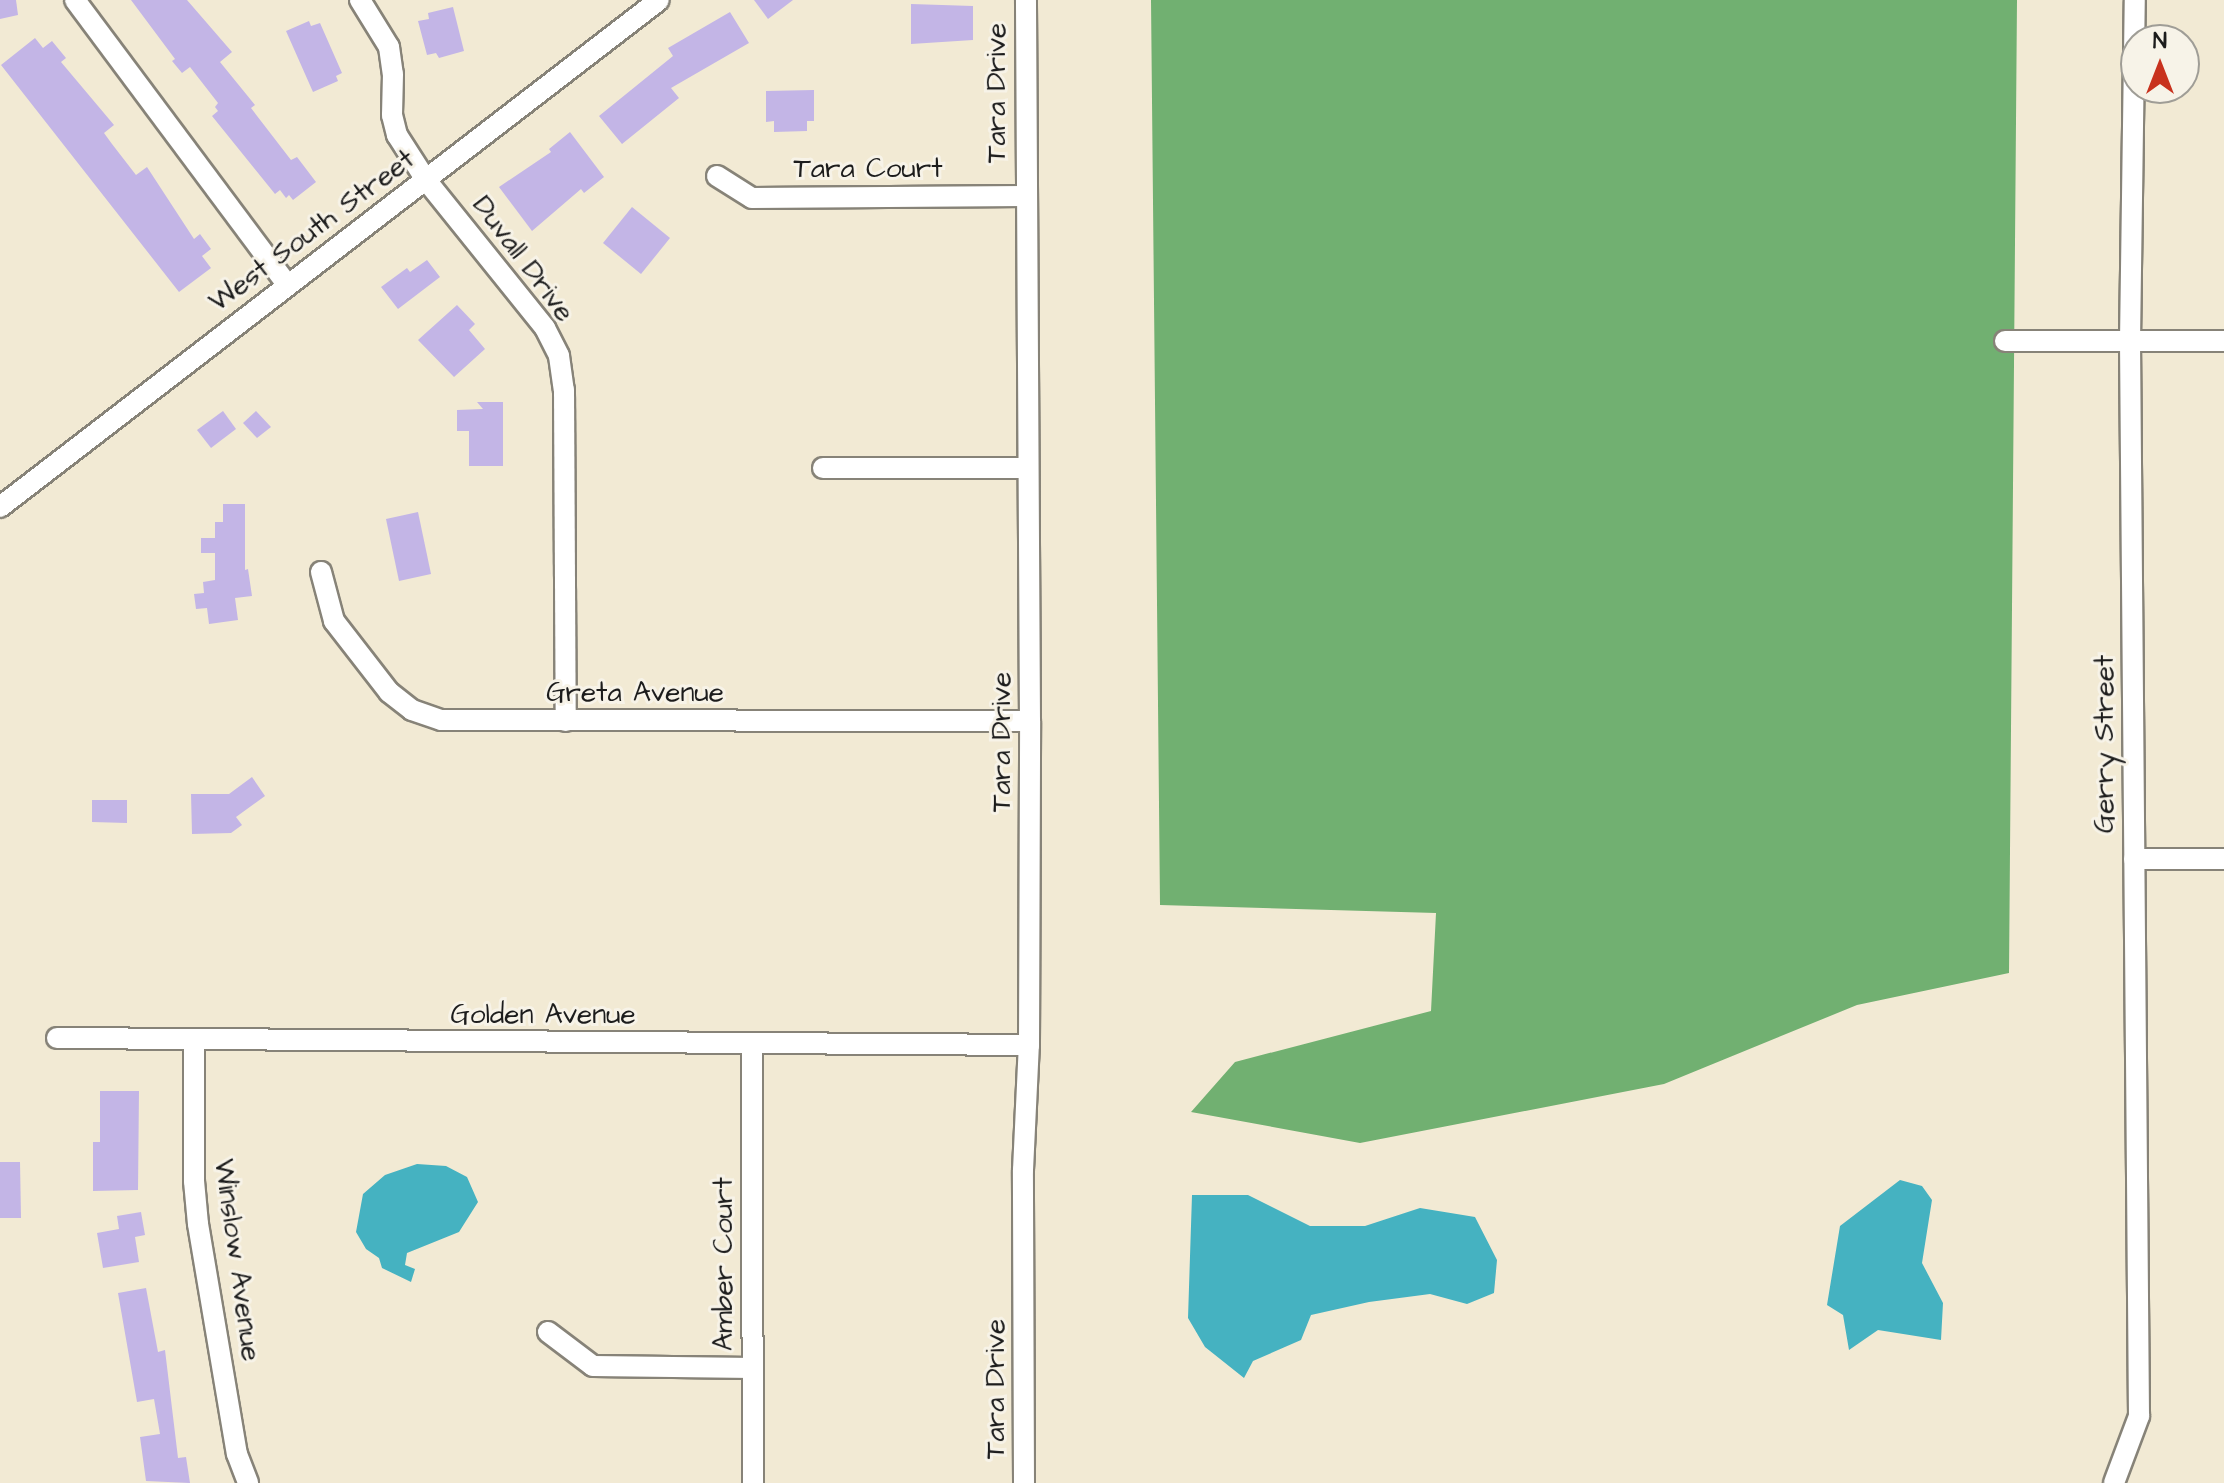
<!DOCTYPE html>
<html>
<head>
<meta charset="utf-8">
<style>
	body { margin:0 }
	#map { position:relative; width:2224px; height:1483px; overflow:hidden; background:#f2ead4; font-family:"Architects Daughter",sans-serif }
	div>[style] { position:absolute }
	.forest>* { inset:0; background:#71b071 }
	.water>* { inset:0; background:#45b2c1 }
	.building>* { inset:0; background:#c3b5e6 }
	.roads { filter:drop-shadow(2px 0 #878378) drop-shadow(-2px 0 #878378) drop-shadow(0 2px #878378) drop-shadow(0 -2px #878378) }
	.minor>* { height:20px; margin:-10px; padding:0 10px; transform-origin:10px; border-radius:10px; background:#fff }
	span { translate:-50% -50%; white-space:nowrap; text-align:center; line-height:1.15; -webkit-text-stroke:6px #f7f3e8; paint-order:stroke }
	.street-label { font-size:28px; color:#1c1c1c }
	.north { position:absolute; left:2120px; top:24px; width:80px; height:80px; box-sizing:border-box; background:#f7f3e8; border:2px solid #9f9d96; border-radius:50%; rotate:0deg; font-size:22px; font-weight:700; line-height:32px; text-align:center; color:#1c1c1c }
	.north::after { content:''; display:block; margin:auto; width:28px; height:36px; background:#c8321e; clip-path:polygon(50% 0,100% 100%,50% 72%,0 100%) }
</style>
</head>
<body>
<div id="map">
	<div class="forest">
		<div style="clip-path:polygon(1151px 0,2017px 0,2009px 973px,1857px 1005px,1664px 1084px,1360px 1143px,1191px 1112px,1235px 1062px,1431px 1011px,1436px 913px,1160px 905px)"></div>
	</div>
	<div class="water">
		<div style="clip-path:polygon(417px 1164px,446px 1166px,467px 1177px,478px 1202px,459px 1232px,407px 1253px,405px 1265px,415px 1269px,411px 1282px,382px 1268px,379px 1258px,366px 1249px,356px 1232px,363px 1194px,385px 1175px)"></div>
		<div style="clip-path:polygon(1900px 1180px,1922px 1186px,1932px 1200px,1922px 1263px,1943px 1303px,1941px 1340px,1878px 1330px,1849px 1350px,1843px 1315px,1827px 1305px,1840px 1226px)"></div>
		<div style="clip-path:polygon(1192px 1195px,1248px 1195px,1310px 1226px,1365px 1226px,1420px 1208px,1475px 1217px,1497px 1260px,1494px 1293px,1467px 1304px,1430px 1294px,1369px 1302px,1311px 1315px,1301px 1340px,1253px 1361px,1244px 1378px,1205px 1347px,1188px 1318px)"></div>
	</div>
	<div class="building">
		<div style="clip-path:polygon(0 0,16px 0,18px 15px,0 19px)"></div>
		<div style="clip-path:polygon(131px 0,187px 0,232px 52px,220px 62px,255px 105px,251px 108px,291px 160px,297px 157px,316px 182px,293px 200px,289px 195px,286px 198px,280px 190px,275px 194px,212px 116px,218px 111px,215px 107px,218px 103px,190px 67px,182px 73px,172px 61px,175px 59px)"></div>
		<div style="clip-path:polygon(754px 0,793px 0,768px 19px)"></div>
		<div style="clip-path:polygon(911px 4px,973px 6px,973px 40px,911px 44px)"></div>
		<div style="clip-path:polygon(453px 7px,464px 51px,439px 58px,436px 53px,427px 55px,418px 21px,429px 19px,428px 13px)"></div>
		<div style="clip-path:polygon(730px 12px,749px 43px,671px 88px,679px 98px,622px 144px,599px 116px,673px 56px,668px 48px)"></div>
		<div style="clip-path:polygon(309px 21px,311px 26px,320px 23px,342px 73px,336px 76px,338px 81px,313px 92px,286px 31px)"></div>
		<div style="clip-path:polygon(35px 38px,43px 48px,52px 41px,66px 58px,61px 62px,114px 125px,104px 133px,112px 144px,136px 175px,147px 167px,194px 239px,200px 234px,211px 249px,202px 256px,211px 268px,179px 292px,1px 65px)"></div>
		<div style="clip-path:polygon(814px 90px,814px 121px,807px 121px,807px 131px,774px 132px,774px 121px,766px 122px,766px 91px)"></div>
		<div style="clip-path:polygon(570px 132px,604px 177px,584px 193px,581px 189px,532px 231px,499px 187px,551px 152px,549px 149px)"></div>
		<div style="clip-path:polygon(632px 207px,670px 238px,641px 274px,603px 243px)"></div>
		<div style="clip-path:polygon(427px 260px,440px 277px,398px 309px,381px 287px,407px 268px,410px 272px)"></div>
		<div style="clip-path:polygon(457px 305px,475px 324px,469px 330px,485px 349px,454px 377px,418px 340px)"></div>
		<div style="clip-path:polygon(477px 402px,503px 402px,503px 466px,469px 466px,469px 431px,457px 431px,457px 410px,483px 409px)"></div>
		<div style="clip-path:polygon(223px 411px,236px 429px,211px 448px,197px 430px)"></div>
		<div style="clip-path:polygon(256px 411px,271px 427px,257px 438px,243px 423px)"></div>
		<div style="clip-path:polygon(223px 504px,245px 504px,245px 570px,248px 569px,252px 596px,235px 598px,238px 620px,209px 624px,207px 608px,196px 609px,194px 594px,204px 593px,203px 582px,215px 580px,215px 553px,201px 553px,201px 538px,215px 538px,215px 522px,223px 522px)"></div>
		<div style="clip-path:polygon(418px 512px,431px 574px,399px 581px,386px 519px)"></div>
		<div style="clip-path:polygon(252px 777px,265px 796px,236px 817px,242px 825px,231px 833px,192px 834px,191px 794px,229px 794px)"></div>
		<div style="clip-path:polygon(92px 800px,127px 800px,127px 823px,92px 822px)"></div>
		<div style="clip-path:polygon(100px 1091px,139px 1091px,138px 1190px,93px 1191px,93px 1142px,100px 1142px)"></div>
		<div style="clip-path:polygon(0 1162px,20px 1162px,21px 1218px,0 1218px)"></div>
		<div style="clip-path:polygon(141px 1212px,145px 1235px,135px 1237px,139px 1262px,103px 1268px,97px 1233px,119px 1229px,117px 1216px)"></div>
		<div style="clip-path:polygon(146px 1288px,158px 1352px,165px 1350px,178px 1458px,186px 1457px,190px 1483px,146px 1481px,140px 1437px,160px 1434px,154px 1399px,137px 1402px,118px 1293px)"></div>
	</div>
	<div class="roads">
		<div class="minor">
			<div style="left:75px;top:0;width:354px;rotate:53.3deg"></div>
			<div style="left:360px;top:0;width:55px;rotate:58.3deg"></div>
			<div style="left:389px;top:47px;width:27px;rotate:82deg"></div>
			<div style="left:393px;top:74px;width:41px;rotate:91.4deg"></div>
			<div style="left:392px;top:115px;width:21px;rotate:76deg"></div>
			<div style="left:397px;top:135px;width:54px;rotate:57.2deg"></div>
			<div style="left:426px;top:180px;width:190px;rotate:51.2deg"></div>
			<div style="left:545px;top:328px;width:31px;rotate:63deg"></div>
			<div style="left:559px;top:356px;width:34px;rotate:82deg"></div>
			<div style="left:564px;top:390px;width:331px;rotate:89.7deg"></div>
			<div style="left:717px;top:176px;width:41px;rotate:32.2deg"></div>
			<div style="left:752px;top:198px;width:273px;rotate:-0.4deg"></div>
			<div style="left:2005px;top:341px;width:219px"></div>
			<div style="left:823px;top:468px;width:205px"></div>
			<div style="left:0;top:507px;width:831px;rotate:-37.57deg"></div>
			<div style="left:321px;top:572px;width:51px;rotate:75.1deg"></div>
			<div style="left:334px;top:621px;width:90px;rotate:52.2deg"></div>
			<div style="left:389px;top:692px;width:29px;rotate:38deg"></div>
			<div style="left:412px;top:710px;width:31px;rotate:19deg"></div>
			<div style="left:441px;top:720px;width:589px;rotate:0.1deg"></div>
			<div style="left:2134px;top:859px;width:90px"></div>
			<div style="left:57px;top:1038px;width:972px;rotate:0.41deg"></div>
			<div style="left:194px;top:1041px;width:140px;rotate:90deg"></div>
			<div style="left:194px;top:1181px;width:43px;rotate:84.7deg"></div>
			<div style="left:198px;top:1224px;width:233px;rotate:80.4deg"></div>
			<div style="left:237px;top:1454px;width:31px;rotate:69deg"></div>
			<div style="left:752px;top:1044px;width:439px;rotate:89.9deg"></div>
			<div style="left:548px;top:1332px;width:56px;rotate:37.1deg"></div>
			<div style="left:593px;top:1366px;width:160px;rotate:0.7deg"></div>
			<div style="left:1024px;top:1483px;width:313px;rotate:-90.2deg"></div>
			<div style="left:1023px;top:1170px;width:125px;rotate:-87.3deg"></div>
			<div style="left:1029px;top:1045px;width:324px;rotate:-89.8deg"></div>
			<div style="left:1030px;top:721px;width:721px;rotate:-90.32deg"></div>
			<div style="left:2114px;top:1483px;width:72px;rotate:-69.5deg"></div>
			<div style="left:2139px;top:1416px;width:1075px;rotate:-90.48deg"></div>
			<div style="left:2130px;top:341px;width:341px;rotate:-89.2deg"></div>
		</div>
	</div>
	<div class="street-label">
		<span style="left:997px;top:93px;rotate:-90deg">Tara Drive</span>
		<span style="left:868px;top:169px">Tara Court</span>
		<span style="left:312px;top:231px;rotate:-37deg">West South Street</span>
		<span style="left:523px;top:259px;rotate:53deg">Duvall Drive</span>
		<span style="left:635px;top:693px">Greta Avenue</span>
		<span style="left:1002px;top:742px;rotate:-90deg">Tara Drive</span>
		<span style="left:2105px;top:744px;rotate:-90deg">Gerry Street</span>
		<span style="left:543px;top:1015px">Golden Avenue</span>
		<span style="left:237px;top:1260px;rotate:82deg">Winslow Avenue</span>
		<span style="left:724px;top:1264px;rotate:-90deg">Amber Court</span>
		<span style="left:996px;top:1389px;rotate:-90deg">Tara Drive</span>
	</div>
	<div class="north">N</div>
</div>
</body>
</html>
